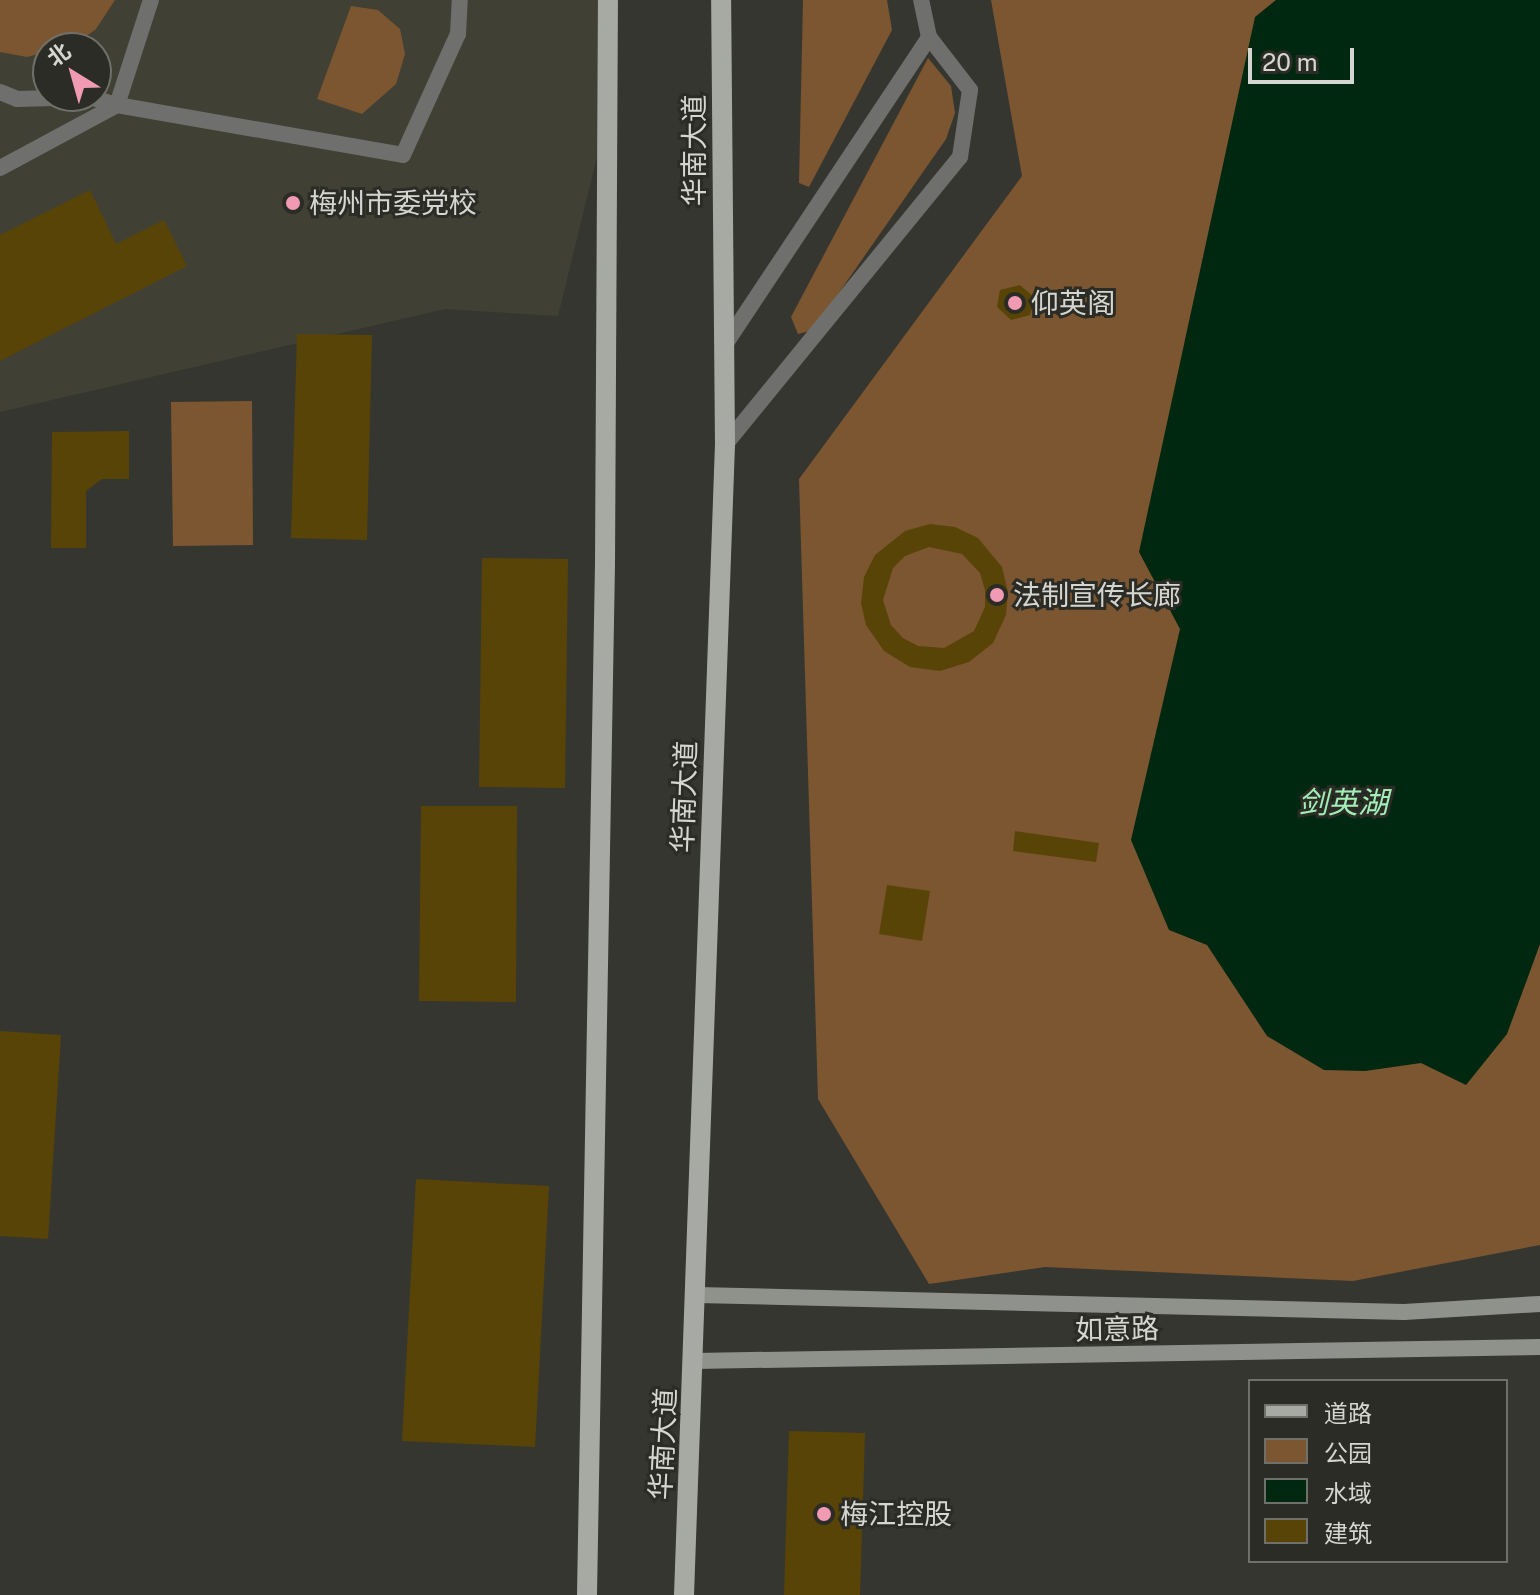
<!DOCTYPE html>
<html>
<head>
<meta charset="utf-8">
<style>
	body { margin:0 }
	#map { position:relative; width:1540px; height:1595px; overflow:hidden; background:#363630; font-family:"Public Sans","Noto Sans SC",sans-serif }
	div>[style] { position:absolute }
	.built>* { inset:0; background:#404034 }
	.green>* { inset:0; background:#7c5630 }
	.water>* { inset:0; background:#00270f }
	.building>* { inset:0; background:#594407 }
	.lane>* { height:16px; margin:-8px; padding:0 8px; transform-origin:8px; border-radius:8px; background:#6f706e }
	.secondary>* { height:16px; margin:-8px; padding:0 8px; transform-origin:8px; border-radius:8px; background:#8f918d }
	.primary>* { height:20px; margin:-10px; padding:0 10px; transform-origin:10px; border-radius:10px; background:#a7aaa4 }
	.dots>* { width:22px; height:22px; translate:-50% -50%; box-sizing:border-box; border:4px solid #2c2c26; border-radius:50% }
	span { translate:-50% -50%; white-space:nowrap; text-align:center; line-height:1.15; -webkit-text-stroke:6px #2c2c26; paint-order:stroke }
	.street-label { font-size:28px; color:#d5d5d1 }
	.poi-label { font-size:28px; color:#d5d5d1 }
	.left { translate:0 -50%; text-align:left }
	.water-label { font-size:30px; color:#a1eeb6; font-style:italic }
	.legend { position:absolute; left:1248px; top:1379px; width:260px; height:184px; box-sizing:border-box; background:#2c2c26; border:2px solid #70706a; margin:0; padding:10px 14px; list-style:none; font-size:24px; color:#d5d5d1 }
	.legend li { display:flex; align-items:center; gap:16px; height:40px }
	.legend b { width:40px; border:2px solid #70706a }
	.north { position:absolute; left:32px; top:32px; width:80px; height:80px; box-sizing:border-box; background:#2c2c26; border:2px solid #70706a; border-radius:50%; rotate:323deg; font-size:22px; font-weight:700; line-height:32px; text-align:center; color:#d5d5d1 }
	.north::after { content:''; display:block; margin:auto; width:28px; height:36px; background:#f19ab4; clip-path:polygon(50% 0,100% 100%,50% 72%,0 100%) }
	.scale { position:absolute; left:1248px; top:48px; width:106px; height:36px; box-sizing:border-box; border:4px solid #d5d5d1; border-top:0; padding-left:10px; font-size:24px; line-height:28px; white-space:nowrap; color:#d5d5d1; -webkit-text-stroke:6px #2c2c26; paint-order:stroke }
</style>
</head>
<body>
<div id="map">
	<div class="built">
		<div style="clip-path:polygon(evenodd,0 0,609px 0,616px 79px,558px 316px,445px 309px,0 412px,0 0,48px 48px,96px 48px,96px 96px,48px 96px,48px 48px)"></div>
	</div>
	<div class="green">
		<div style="clip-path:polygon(0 0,115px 0,96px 29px,76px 44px,27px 57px,0 52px)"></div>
		<div style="clip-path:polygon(803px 0,887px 0,892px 30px,809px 187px,799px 183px)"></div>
		<div style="clip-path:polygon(991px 0,1540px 0,1540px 1245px,1353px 1281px,1045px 1267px,929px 1284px,818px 1099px,799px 479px,1022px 176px)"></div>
		<div style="clip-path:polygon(351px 6px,378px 10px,400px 29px,405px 54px,396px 84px,362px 114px,317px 99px)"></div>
		<div style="clip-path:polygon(928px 58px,951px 86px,955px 113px,946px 139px,813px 330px,798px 334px,791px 317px)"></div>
		<div style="clip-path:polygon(252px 401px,253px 545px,173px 546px,171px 402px)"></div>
	</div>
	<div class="water">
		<div style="clip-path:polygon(1276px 0,1540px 0,1540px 944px,1507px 1034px,1466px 1085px,1421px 1063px,1365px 1071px,1324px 1070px,1267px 1036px,1207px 945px,1169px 930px,1131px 840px,1180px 629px,1139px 552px,1255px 17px)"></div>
	</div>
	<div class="building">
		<div style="clip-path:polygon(90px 190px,116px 244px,164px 220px,187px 266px,0 361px,0 235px)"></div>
		<div style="clip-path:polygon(1020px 285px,1035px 298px,1030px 315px,1011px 320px,997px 307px,1000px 290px)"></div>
		<div style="clip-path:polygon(297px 334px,372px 335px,367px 540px,291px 538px)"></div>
		<div style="clip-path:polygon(129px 431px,129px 479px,102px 479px,86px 491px,86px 548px,51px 548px,52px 432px)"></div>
		<div style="clip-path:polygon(evenodd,930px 524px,955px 527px,978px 538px,1002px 567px,1008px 592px,1006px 615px,993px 643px,969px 662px,940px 671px,910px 667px,884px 651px,866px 625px,861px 603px,864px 577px,875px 555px,905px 531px,930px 524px,929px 547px,962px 554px,980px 573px,985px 590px,985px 607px,974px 631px,944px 648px,918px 646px,903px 638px,891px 625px,883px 600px,893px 568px,905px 556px,929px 547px)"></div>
		<div style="clip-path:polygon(482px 558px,568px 559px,565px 788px,479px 787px)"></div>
		<div style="clip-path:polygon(421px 806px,517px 806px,516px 1002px,419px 1001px)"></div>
		<div style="clip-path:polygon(1015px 831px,1099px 843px,1096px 862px,1013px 851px)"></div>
		<div style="clip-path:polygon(887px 885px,930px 891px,922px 941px,879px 934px)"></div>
		<div style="clip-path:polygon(0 1031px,61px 1035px,48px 1239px,0 1236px)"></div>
		<div style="clip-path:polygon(416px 1179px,549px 1186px,535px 1447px,402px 1441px)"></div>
		<div style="clip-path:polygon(789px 1431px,865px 1433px,860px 1595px,784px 1595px)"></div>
	</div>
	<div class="lane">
		<div style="left:0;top:92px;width:18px;rotate:22deg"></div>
		<div style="left:17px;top:99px;width:73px;rotate:-1.6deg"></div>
		<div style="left:90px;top:97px;width:28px;rotate:17deg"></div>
		<div style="left:117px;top:105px;width:110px;rotate:-72.1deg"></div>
		<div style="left:0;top:168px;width:133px;rotate:-28.3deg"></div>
		<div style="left:117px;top:105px;width:290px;rotate:9.9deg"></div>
		<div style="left:403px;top:155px;width:133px;rotate:-65.6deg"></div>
		<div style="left:458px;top:34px;width:34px;rotate:-87deg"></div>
		<div style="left:724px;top:346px;width:371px;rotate:-56.4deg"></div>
		<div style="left:929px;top:37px;width:38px;rotate:-102deg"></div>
		<div style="left:725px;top:445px;width:372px;rotate:-50.8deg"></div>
		<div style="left:960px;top:157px;width:68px;rotate:-81.5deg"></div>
		<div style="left:970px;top:90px;width:67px;rotate:-127.7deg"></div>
	</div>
	<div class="secondary">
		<div style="left:697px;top:1295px;width:707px;rotate:1.38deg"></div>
		<div style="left:1404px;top:1312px;width:136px;rotate:-3.4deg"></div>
		<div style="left:695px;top:1361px;width:845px;rotate:-0.95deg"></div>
	</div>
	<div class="primary">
		<div style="left:587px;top:1595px;width:1031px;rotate:-89deg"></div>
		<div style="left:605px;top:564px;width:564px;rotate:-89.7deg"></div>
		<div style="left:684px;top:1595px;width:1151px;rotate:-87.96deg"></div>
		<div style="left:725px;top:445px;width:445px;rotate:-90.5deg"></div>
	</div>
	<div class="dots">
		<div style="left:293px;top:203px;background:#f19ab4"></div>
		<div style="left:1015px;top:303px;background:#f19ab4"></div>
		<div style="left:997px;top:595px;background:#f19ab4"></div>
		<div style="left:824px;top:1514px;background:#f19ab4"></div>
	</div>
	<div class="street-label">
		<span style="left:694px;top:150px;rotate:-90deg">华南大道</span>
		<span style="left:684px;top:797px;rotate:-88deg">华南大道</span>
		<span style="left:1117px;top:1329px;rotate:-1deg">如意路</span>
		<span style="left:663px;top:1444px;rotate:-87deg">华南大道</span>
	</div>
	<div class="poi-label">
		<span class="left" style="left:309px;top:203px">梅州市委党校</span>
		<span class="left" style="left:1031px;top:303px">仰英阁</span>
		<span class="left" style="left:1013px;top:595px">法制宣传长廊</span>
		<span class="left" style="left:840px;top:1514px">梅江控股</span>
	</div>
	<div class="water-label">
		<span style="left:1343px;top:802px">剑英湖</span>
	</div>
	<ul class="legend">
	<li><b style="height:10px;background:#a7aaa4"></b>道路</li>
	<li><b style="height:22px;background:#7c5630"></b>公园</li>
	<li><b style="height:22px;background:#00270f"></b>水域</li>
	<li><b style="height:22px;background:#594407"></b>建筑</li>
	</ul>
	<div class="north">北</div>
	<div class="scale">20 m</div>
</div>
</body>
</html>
